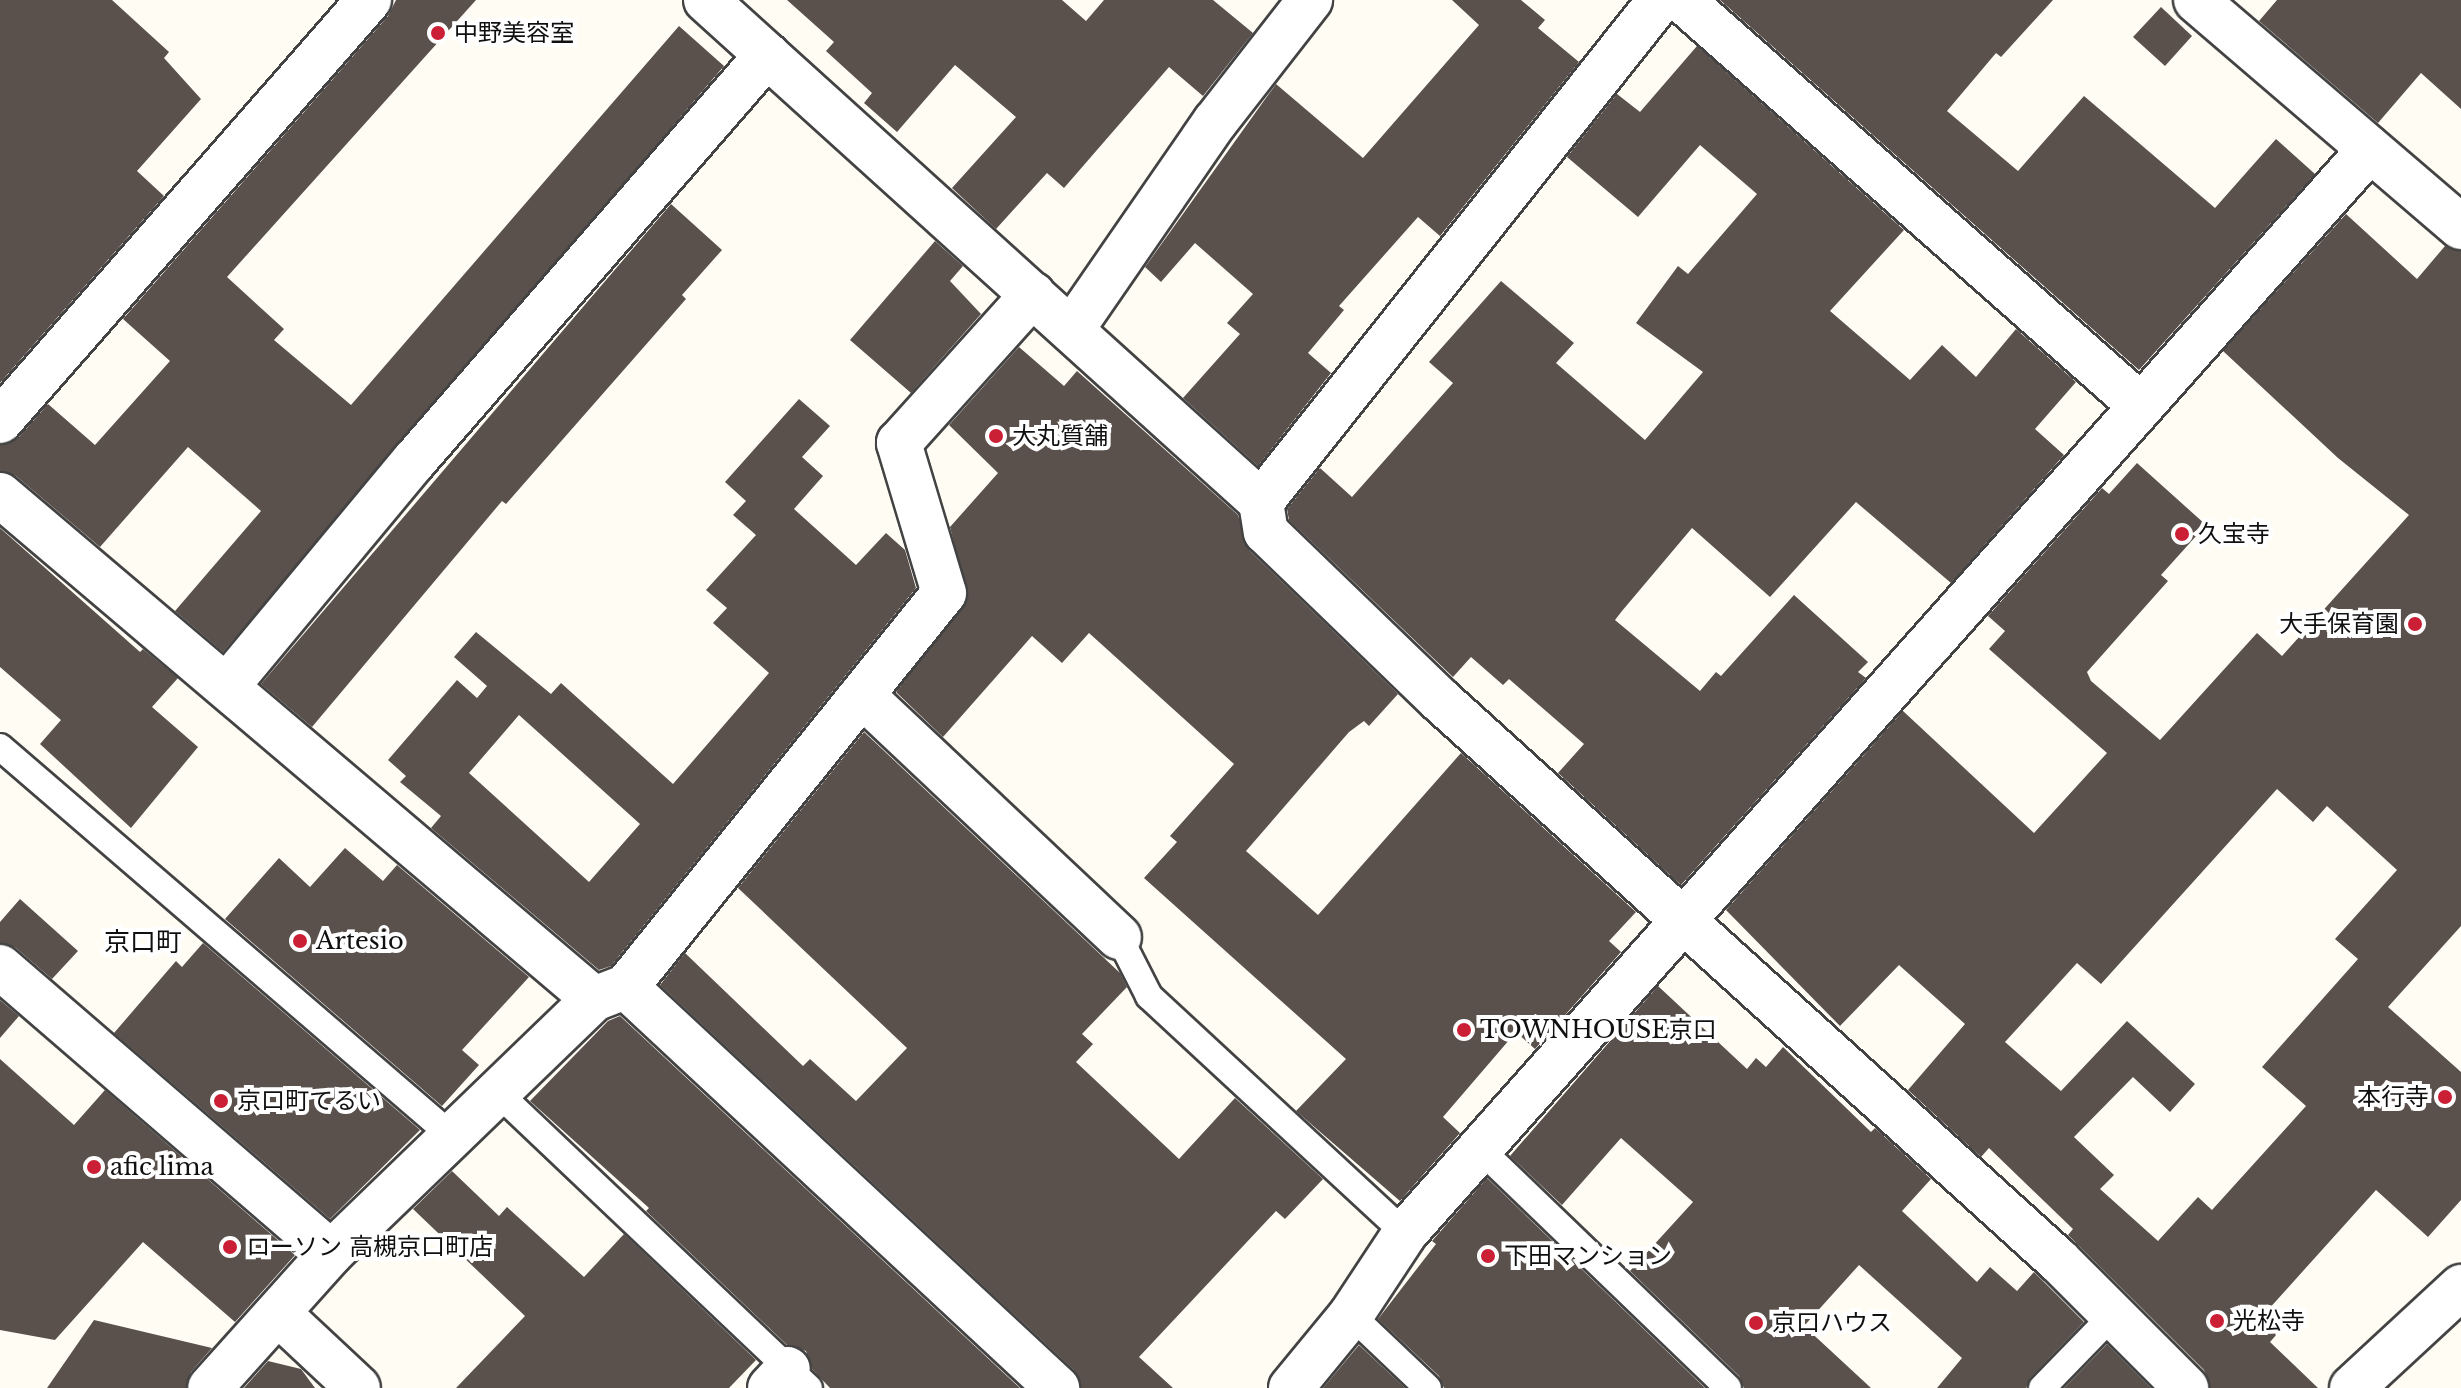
<!DOCTYPE html>
<html>
<head>
<meta charset="utf-8">
<style>
	body { margin:0 }
	#map { position:relative; width:2461px; height:1388px; overflow:hidden; background:#fffcf4; font-family:"Libre Baskerville","Noto Sans JP",serif }
	div>[style] { position:absolute }
	.building>* { inset:0; background:#5a504c }
	.roads { filter:drop-shadow(2px 0 #434343) drop-shadow(-2px 0 #434343) drop-shadow(0 2px #434343) drop-shadow(0 -2px #434343) }
	.lane>* { height:26px; margin:-13px; padding:0 13px; transform-origin:13px; border-radius:13px; background:#fff }
	.street>* { height:44px; margin:-22px; padding:0 22px; transform-origin:22px; border-radius:22px; background:#fff }
	.dots>* { width:22px; height:22px; translate:-50% -50%; box-sizing:border-box; border:4px solid #fff; border-radius:50% }
	span { translate:-50% -50%; white-space:nowrap; text-align:center; line-height:1.15; -webkit-text-stroke:8px #fff; paint-order:stroke }
	.poi-label { font-size:24px; color:#101010 }
	.left { translate:0 -50%; text-align:left }
	.right { translate:-100% -50%; text-align:right }
	.neighbourhood-label { font-size:26px; color:#101010 }
</style>
</head>
<body>
<div id="map">
	<div class="building">
		<div style="clip-path:polygon(0 0,112px 0,169px 52px,164px 58px,201px 99px,137px 171px,164px 196px,0 383px)"></div>
		<div style="clip-path:polygon(396px 0,476px 0,227px 277px,284px 329px,274px 340px,351px 405px,679px 26px,724px 66px,223px 652px,175px 611px,261px 511px,188px 447px,100px 547px,16px 476px,0 471px,0 445px,18px 438px,48px 404px,95px 445px,170px 361px,123px 319px,388px 16px)"></div>
		<div style="clip-path:polygon(787px 0,1062px 0,1086px 21px,1104px 0,1213px 0,1253px 33px,1203px 96px,1169px 67px,1064px 188px,1047px 173px,996px 229px,952px 188px,1016px 117px,955px 65px,897px 132px,864px 103px,872px 93px,826px 51px,834px 42px)"></div>
		<div style="clip-path:polygon(1452px 0,1521px 0,1545px 20px,1538px 28px,1579px 62px,1440px 236px,1418px 217px,1339px 306px,1344px 310px,1308px 353px,1331px 373px,1258px 466px,1183px 398px,1240px 334px,1227px 323px,1253px 294px,1195px 243px,1161px 282px,1145px 267px,1276px 84px,1363px 158px,1479px 25px)"></div>
		<div style="clip-path:polygon(1720px 0,2053px 0,2001px 57px,1996px 53px,1947px 111px,2018px 171px,2084px 96px,2215px 208px,2276px 139px,2315px 174px,2139px 370px)"></div>
		<div style="clip-path:polygon(2277px 0,2461px 0,2461px 109px,2421px 73px,2378px 123px,2259px 21px)"></div>
		<div style="clip-path:polygon(2161px 7px,2192px 36px,2165px 66px,2133px 37px)"></div>
		<div style="clip-path:polygon(1697px 46px,1904px 230px,1830px 311px,1910px 380px,1942px 345px,1976px 377px,2016px 329px,2076px 382px,2035px 429px,2064px 455px,1951px 583px,1856px 502px,1770px 597px,1692px 528px,1622px 611px,1615px 620px,1700px 691px,1716px 672px,1721px 676px,1794px 595px,1868px 662px,1858px 672px,1866px 678px,1681px 885px,1558px 773px,1584px 744px,1509px 679px,1503px 685px,1471px 657px,1453px 677px,1289px 520px,1287px 509px,1320px 468px,1352px 497px,1453px 383px,1429px 362px,1501px 281px,1574px 343px,1556px 363px,1645px 440px,1703px 372px,1636px 323px,1678px 266px,1688px 274px,1757px 194px,1700px 145px,1638px 217px,1567px 157px,1617px 94px,1640px 112px)"></div>
		<div style="clip-path:polygon(671px 204px,722px 250px,682px 295px,686px 299px,506px 504px,502px 501px,312px 727px,261px 684px)"></div>
		<div style="clip-path:polygon(evenodd,2346px 214px,2417px 279px,2445px 246px,2461px 251px,2461px 926px,2388px 1007px,2461px 1072px,2461px 1200px,2428px 1237px,2376px 1190px,2267px 1311px,2284px 1326px,2270px 1342px,2318px 1388px,2210px 1388px,2204px 1370px,2068px 1235px,2073px 1229px,1989px 1148px,1981px 1157px,1908px 1090px,1965px 1024px,1899px 965px,1840px 1026px,1726px 910px,1903px 711px,2034px 833px,2107px 753px,1989px 649px,2005px 631px,1988px 616px,2102px 488px,2109px 494px,2137px 463px,2206px 525px,2161px 575px,2168px 581px,2087px 672px,2091px 681px,2160px 740px,2257px 633px,2282px 656px,2409px 515px,2338px 458px,2223px 351px,2346px 214px,2277px 789px,2313px 822px,2327px 806px,2397px 870px,2335px 939px,2358px 959px,2262px 1067px,2306px 1106px,2212px 1210px,2198px 1197px,2158px 1241px,2100px 1189px,2114px 1175px,2074px 1137px,2133px 1077px,2170px 1112px,2195px 1084px,2127px 1021px,2061px 1091px,2005px 1042px,2077px 963px,2101px 984px,2277px 789px)"></div>
		<div style="clip-path:polygon(935px 241px,963px 266px,950px 281px,981px 314px,911px 393px,850px 340px)"></div>
		<div style="clip-path:polygon(1019px 347px,1064px 386px,1077px 371px,1238px 515px,1249px 550px,1398px 694px,1369px 726px,1364px 721px,1349px 732px,1246px 851px,1318px 915px,1461px 753px,1636px 912px,1609px 941px,1621px 952px,1535px 1049px,1516px 1032px,1443px 1117px,1460px 1133px,1400px 1201px,1296px 1111px,1346px 1059px,1144px 878px,1177px 842px,1170px 836px,1234px 764px,1089px 633px,1062px 663px,1032px 636px,943px 737px,896px 692px,968px 598px,950px 527px,998px 473px,949px 425px)"></div>
		<div style="clip-path:polygon(evenodd,799px 399px,830px 426px,802px 457px,823px 476px,794px 509px,856px 565px,886px 533px,905px 550px,916px 588px,611px 966px,599px 970px,431px 828px,441px 816px,400px 782px,406px 776px,388px 760px,457px 680px,477px 698px,487px 686px,454px 657px,476px 632px,551px 694px,561px 683px,673px 784px,769px 673px,713px 623px,727px 608px,706px 590px,756px 535px,733px 515px,746px 501px,725px 482px,799px 399px,519px 715px,640px 824px,589px 882px,469px 773px,519px 715px)"></div>
		<div style="clip-path:polygon(0 528px,140px 652px,143px 649px,178px 678px,152px 707px,198px 747px,131px 828px,40px 744px,61px 720px,0 667px)"></div>
		<div style="clip-path:polygon(864px 732px,1120px 973px,1127px 987px,1082px 1034px,1093px 1044px,1076px 1062px,1179px 1159px,1235px 1098px,1323px 1179px,1285px 1219px,1276px 1211px,1139px 1357px,1173px 1388px,1081px 1388px,1074px 1370px,660px 985px,685px 953px,803px 1066px,810px 1059px,856px 1101px,907px 1048px,738px 888px)"></div>
		<div style="clip-path:polygon(345px 848px,383px 881px,397px 865px,529px 977px,462px 1050px,479px 1065px,442px 1106px,225px 919px,279px 858px,310px 887px)"></div>
		<div style="clip-path:polygon(20px 899px,78px 951px,52px 979px,16px 948px,0 943px,0 922px)"></div>
		<div style="clip-path:polygon(203px 943px,420px 1130px,330px 1219px,114px 1033px,176px 961px,182px 967px)"></div>
		<div style="clip-path:polygon(1658px 986px,1747px 1069px,1756px 1058px,1766px 1067px,1783px 1047px,1871px 1132px,1875px 1128px,1931px 1179px,1902px 1211px,1977px 1282px,1990px 1267px,2017px 1291px,2034px 1272px,2084px 1322px,2031px 1377px,2026px 1388px,1937px 1388px,1962px 1358px,1859px 1265px,1804px 1326px,1871px 1388px,1744px 1388px,1739px 1376px,1630px 1271px,1693px 1202px,1621px 1138px,1562px 1205px,1510px 1156px)"></div>
		<div style="clip-path:polygon(0 1000px,19px 1016px,0 1038px)"></div>
		<div style="clip-path:polygon(620px 1016px,1020px 1388px,830px 1388px,812px 1369px,806px 1351px,787px 1345px,646px 1211px,649px 1208px,530px 1101px,608px 1021px)"></div>
		<div style="clip-path:polygon(0 1059px,74px 1125px,105px 1090px,295px 1255px,235px 1322px,143px 1242px,55px 1340px,0 1330px)"></div>
		<div style="clip-path:polygon(452px 1171px,499px 1216px,507px 1207px,584px 1277px,624px 1234px,756px 1360px,729px 1388px,456px 1388px,525px 1316px,413px 1209px)"></div>
		<div style="clip-path:polygon(1487px 1178px,1705px 1388px,1444px 1388px,1439px 1376px,1378px 1319px,1436px 1244px,1432px 1241px)"></div>
		<div style="clip-path:polygon(94px 1320px,212px 1348px,191px 1372px,186px 1388px,47px 1388px)"></div>
		<div style="clip-path:polygon(2107px 1344px,2151px 1388px,2064px 1388px)"></div>
		<div style="clip-path:polygon(1359px 1345px,1405px 1388px,1323px 1388px)"></div>
		<div style="clip-path:polygon(268px 1361px,301px 1369px,315px 1388px,244px 1388px)"></div>
	</div>
	<div class="roads">
		<div class="lane">
			<div style="left:0;top:747px;width:596px;rotate:40.72deg"></div>
			<div style="left:1119px;top:937px;width:66px;rotate:63deg"></div>
			<div style="left:1149px;top:996px;width:349px;rotate:42.8deg"></div>
			<div style="left:497px;top:1092px;width:430px;rotate:43.5deg"></div>
			<div style="left:1480px;top:1149px;width:344px;rotate:43.9deg"></div>
			<div style="left:1351px;top:1315px;width:106px;rotate:43.5deg"></div>
			<div style="left:2042px;top:1388px;width:102px;rotate:-45.8deg"></div>
		</div>
		<div class="street">
			<div style="left:706px;top:0;width:748px;rotate:42.13deg"></div>
			<div style="left:1261px;top:502px;width:30px;rotate:81deg"></div>
			<div style="left:1266px;top:532px;width:242px;rotate:44deg"></div>
			<div style="left:1440px;top:700px;width:835px;rotate:42.19deg"></div>
			<div style="left:2059px;top:1261px;width:180px;rotate:45deg"></div>
			<div style="left:1682px;top:0;width:613px;rotate:41.49deg"></div>
			<div style="left:2196px;top:0;width:349px;rotate:40.6deg"></div>
			<div style="left:1072px;top:329px;width:252px;rotate:-55.4deg"></div>
			<div style="left:1215px;top:122px;width:155px;rotate:-52.1deg"></div>
			<div style="left:0;top:421px;width:560px;rotate:-48.77deg"></div>
			<div style="left:0;top:495px;width:779px;rotate:40.31deg"></div>
			<div style="left:594px;top:999px;width:366px;rotate:136deg"></div>
			<div style="left:331px;top:1253px;width:181px;rotate:131.9deg"></div>
			<div style="left:1261px;top:502px;width:641px;rotate:-51.52deg"></div>
			<div style="left:227px;top:686px;width:293px;rotate:-50.3deg"></div>
			<div style="left:414px;top:461px;width:538px;rotate:-48.99deg"></div>
			<div style="left:862px;top:695px;width:353px;rotate:43.3deg"></div>
			<div style="left:0;top:967px;width:437px;rotate:40.8deg"></div>
			<div style="left:626px;top:987px;width:589px;rotate:42.93deg"></div>
			<div style="left:594px;top:999px;width:34px;rotate:-21deg"></div>
			<div style="left:626px;top:987px;width:506px;rotate:-51.09deg"></div>
			<div style="left:944px;top:593px;width:157px;rotate:-106.7deg"></div>
			<div style="left:899px;top:443px;width:200px;rotate:-48deg"></div>
			<div style="left:279px;top:1314px;width:108px;rotate:43.1deg"></div>
			<div style="left:770px;top:1388px;width:26px;rotate:-47deg"></div>
			<div style="left:1291px;top:1388px;width:94px;rotate:-50.6deg"></div>
			<div style="left:1351px;top:1315px;width:98px;rotate:-56.6deg"></div>
			<div style="left:1405px;top:1233px;width:1451px;rotate:-48.32deg"></div>
			<div style="left:2352px;top:1388px;width:149px;rotate:-42.8deg"></div>
		</div>
	</div>
	<div class="dots">
		<div style="left:438px;top:33px;background:#ca1f34"></div>
		<div style="left:996px;top:436px;background:#ca1f34"></div>
		<div style="left:2182px;top:534px;background:#ca1f34"></div>
		<div style="left:2415px;top:624px;background:#ca1f34"></div>
		<div style="left:300px;top:941px;background:#ca1f34"></div>
		<div style="left:1464px;top:1030px;background:#ca1f34"></div>
		<div style="left:2445px;top:1097px;background:#ca1f34"></div>
		<div style="left:221px;top:1101px;background:#ca1f34"></div>
		<div style="left:94px;top:1167px;background:#ca1f34"></div>
		<div style="left:230px;top:1247px;background:#ca1f34"></div>
		<div style="left:1488px;top:1256px;background:#ca1f34"></div>
		<div style="left:2217px;top:1321px;background:#ca1f34"></div>
		<div style="left:1756px;top:1323px;background:#ca1f34"></div>
	</div>
	<div class="poi-label">
		<span class="left" style="left:454px;top:33px">中野美容室</span>
		<span class="left" style="left:1012px;top:436px">大丸質舗</span>
		<span class="left" style="left:2198px;top:534px">久宝寺</span>
		<span class="right" style="left:2399px;top:624px">大手保育園</span>
		<span class="left" style="left:316px;top:941px">Artesio</span>
		<span class="left" style="left:1480px;top:1030px">TOWNHOUSE京口</span>
		<span class="right" style="left:2429px;top:1097px">本行寺</span>
		<span class="left" style="left:237px;top:1101px">京口町てるい</span>
		<span class="left" style="left:110px;top:1167px">afic lima</span>
		<span class="left" style="left:246px;top:1247px">ローソン 高槻京口町店</span>
		<span class="left" style="left:1504px;top:1256px">下田マンション</span>
		<span class="left" style="left:2233px;top:1321px">光松寺</span>
		<span class="left" style="left:1772px;top:1323px">京口ハウス</span>
	</div>
	<div class="neighbourhood-label">
		<span style="left:143px;top:943px">京口町</span>
	</div>
</div>
</body>
</html>
